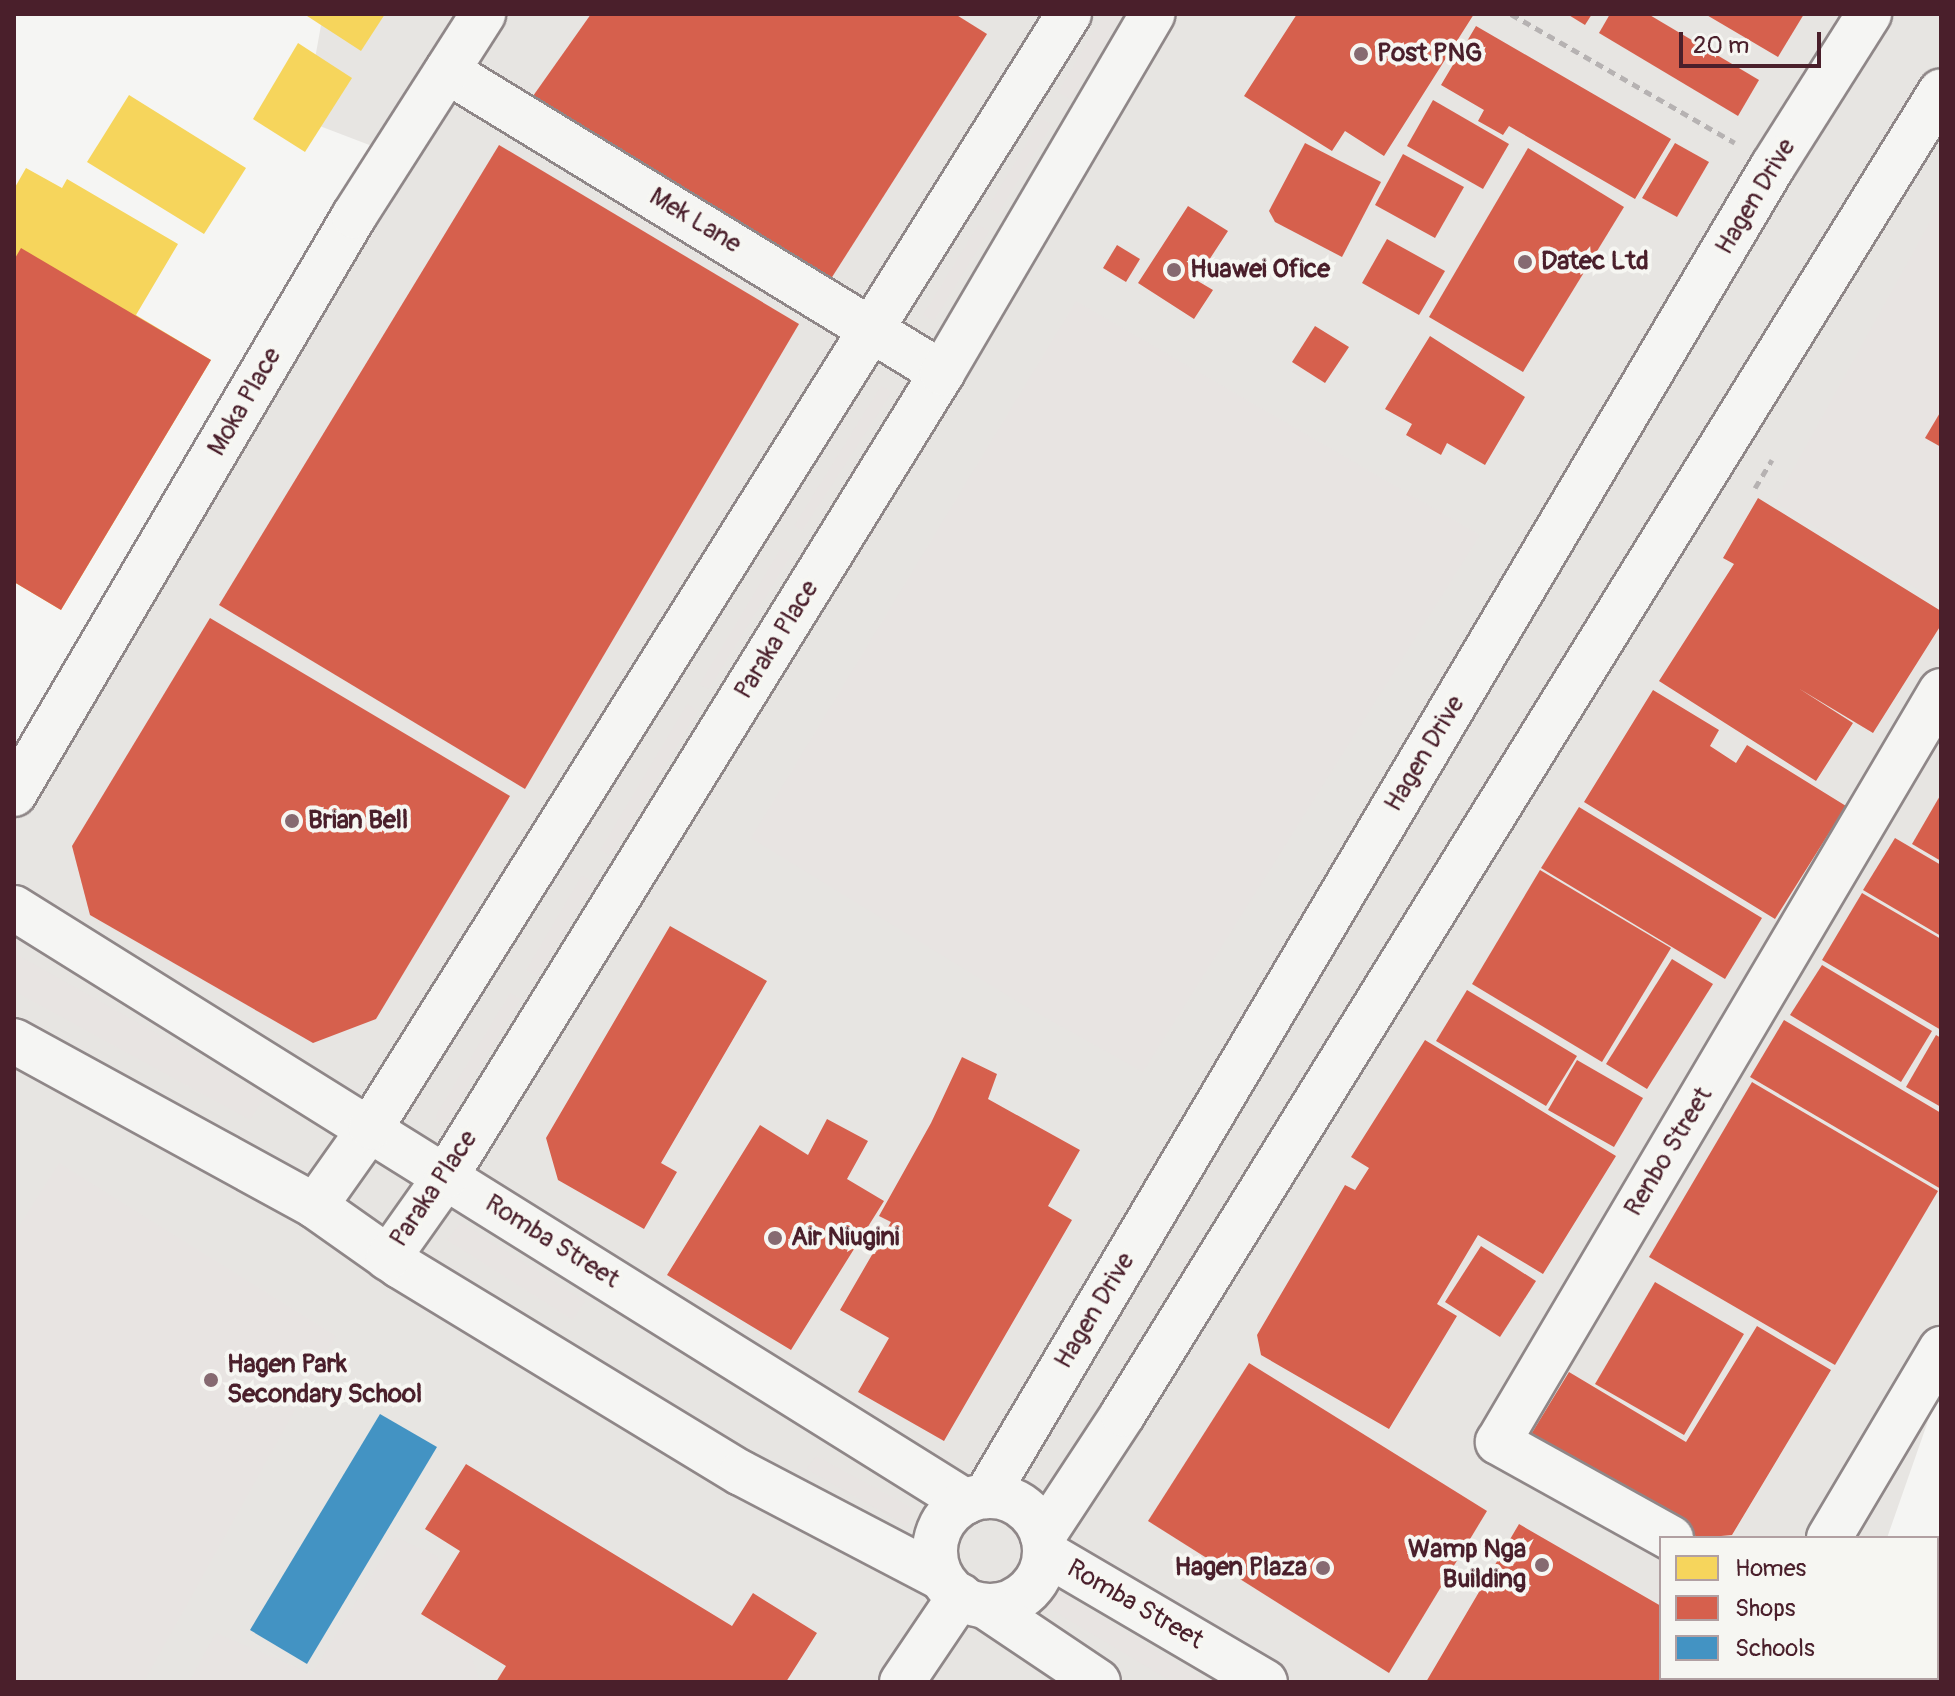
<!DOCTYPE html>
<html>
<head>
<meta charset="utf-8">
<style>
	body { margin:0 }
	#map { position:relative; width:1955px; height:1696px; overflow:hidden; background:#f5f5f3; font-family:Pangolin,sans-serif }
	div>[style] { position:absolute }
	.built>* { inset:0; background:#e7e5e2 }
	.green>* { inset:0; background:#e8e4e2 }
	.homes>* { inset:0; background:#f6d55c }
	.shops>* { inset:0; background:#d6604d }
	.schools>* { inset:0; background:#4393c3 }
	.stream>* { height:14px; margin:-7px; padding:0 7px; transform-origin:7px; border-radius:7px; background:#ccc3c3 }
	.path>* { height:5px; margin-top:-2.5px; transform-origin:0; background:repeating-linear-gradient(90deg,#b6b2b2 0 8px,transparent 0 14px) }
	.roads { filter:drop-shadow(2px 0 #8f8788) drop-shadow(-2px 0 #8f8788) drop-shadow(0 2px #8f8788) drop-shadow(0 -2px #8f8788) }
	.minor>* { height:44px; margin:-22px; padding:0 22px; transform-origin:22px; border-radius:22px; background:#f5f5f3 }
	.minor>.ring { margin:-22px; padding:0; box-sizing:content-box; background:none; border:44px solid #f5f5f3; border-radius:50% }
	.dots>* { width:22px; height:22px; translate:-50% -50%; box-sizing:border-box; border:4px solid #f6f6f2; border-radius:50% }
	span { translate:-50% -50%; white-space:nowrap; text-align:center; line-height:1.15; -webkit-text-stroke:8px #f6f6f2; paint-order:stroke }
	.poi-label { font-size:26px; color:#4a1f2b; font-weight:700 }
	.left { translate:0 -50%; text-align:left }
	.right { translate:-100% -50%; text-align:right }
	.street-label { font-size:26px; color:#4a1f2b }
	.frame { position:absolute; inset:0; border:16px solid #4a1f2b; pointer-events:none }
	.legend { position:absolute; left:1659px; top:1536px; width:280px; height:144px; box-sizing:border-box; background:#f6f6f2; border:2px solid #b1a0a2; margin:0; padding:10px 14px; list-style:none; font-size:24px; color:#4a1f2b }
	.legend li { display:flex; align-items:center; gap:16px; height:40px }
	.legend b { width:40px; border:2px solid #b1a0a2 }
	.scale { position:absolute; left:1679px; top:32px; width:142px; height:36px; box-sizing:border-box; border:4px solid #4a1f2b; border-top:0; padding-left:10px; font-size:24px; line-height:28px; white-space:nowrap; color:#4a1f2b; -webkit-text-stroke:6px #f6f6f2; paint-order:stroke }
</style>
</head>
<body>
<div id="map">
	<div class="built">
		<div style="clip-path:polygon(323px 14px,1941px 14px,1941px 1384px,1887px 1538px,1661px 1538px,1661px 1678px,1838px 1678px,1837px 1682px,14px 1682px,14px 800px,392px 203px,406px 159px,304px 120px)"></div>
	</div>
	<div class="green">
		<div style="clip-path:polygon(1104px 14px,1122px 14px,1071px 100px,1058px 92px)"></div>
		<div style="clip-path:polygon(1041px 119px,1052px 124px,998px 214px,988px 207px)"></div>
		<div style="clip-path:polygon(1941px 202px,1941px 603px,1775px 502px)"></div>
		<div style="clip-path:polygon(978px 225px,989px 231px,934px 321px,923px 315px)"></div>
		<div style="clip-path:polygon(1076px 301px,1480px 535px,1143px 1072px,1023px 1005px,751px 838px)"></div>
		<div style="clip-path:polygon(881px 386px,892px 392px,802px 531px,794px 526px)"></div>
		<div style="clip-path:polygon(781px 548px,792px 554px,709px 689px,699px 685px)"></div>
		<div style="clip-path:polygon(687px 704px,698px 711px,611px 856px,600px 850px)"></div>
		<div style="clip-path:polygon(582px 875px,594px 883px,538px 977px,526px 970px)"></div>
		<div style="clip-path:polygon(14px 953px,266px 1095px,250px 1120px,14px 991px)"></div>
		<div style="clip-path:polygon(510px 993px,521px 999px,448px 1121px,437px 1121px,436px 1115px)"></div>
		<div style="clip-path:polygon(59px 1163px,336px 1336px,144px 1682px,24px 1682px,14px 1676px,14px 1234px)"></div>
		<div style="clip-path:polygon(461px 1222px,585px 1301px,573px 1320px,447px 1240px)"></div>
		<div style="clip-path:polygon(816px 1456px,914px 1509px,907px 1526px,810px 1471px,807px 1468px)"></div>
		<div style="clip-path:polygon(395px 1537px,437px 1556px,480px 1682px,189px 1682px,216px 1633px,312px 1674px)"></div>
		<div style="clip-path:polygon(1048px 1585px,1209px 1682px,1172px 1682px,1039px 1602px)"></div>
	</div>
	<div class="homes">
		<div style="clip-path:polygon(304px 14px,385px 14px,361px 51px)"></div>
		<div style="clip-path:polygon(298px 43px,352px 78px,305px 152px,253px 119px)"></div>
		<div style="clip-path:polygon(129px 95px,246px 168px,204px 234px,87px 162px)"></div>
		<div style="clip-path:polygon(26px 168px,62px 188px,67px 179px,178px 244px,136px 315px,211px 360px,61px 610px,14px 582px,14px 189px)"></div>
	</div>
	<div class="shops">
		<div style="clip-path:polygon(591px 14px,955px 14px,987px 34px,827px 285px,533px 96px)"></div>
		<div style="clip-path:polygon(1297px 14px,1474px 14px,1384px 156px,1345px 131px,1332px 151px,1244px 96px)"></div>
		<div style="clip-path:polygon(1567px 14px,1592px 14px,1585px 25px)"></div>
		<div style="clip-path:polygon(1610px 14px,1648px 14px,1759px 80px,1738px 116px,1599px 33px)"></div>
		<div style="clip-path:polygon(1705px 14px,1804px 14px,1778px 57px)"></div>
		<div style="clip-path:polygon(1476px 26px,1671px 139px,1635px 199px,1509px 126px,1503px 135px,1478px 121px,1484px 110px,1441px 85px)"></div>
		<div style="clip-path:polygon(1433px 100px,1509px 144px,1483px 189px,1407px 146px)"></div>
		<div style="clip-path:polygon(1305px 143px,1381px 182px,1342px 257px,1275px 222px,1269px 211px)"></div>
		<div style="clip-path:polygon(1675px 143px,1709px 162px,1677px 217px,1642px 198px)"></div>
		<div style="clip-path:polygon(499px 145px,799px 324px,525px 789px,219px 605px)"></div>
		<div style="clip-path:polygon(1528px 148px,1624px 207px,1523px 372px,1429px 317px)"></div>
		<div style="clip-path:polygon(1403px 154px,1464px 187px,1435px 238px,1375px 205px)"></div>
		<div style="clip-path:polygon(1188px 206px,1228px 231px,1196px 280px,1213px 290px,1194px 319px,1138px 283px)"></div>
		<div style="clip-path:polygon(1387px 239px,1445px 271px,1419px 315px,1362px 283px)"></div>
		<div style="clip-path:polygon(1117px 245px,1140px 259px,1126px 282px,1103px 268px)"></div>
		<div style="clip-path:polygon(21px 248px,211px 360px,61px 610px,14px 582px,14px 260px)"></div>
		<div style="clip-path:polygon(1315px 326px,1349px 347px,1325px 383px,1292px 362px)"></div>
		<div style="clip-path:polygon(1430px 336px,1525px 397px,1485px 465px,1447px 443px,1441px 455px,1406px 435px,1412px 424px,1385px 409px)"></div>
		<div style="clip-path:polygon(1941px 411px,1941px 447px,1925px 438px)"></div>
		<div style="clip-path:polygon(1758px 498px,1941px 611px,1941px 625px,1873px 733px,1798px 688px,1853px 723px,1816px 781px,1659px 681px,1734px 564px,1723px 558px)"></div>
		<div style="clip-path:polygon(210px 618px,510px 796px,376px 1019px,313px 1043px,90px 915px,72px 846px)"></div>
		<div style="clip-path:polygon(1653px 690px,1719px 730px,1710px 746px,1736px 763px,1747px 745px,1846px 806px,1775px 919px,1584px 802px)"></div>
		<div style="clip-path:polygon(1941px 794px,1941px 861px,1912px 844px)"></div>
		<div style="clip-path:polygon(1579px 807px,1762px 918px,1725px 979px,1541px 868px)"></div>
		<div style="clip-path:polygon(1895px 838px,1941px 865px,1941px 936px,1863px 890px)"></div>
		<div style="clip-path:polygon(1540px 870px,1671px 948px,1602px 1062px,1472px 984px)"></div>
		<div style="clip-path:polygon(1862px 893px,1941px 939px,1941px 1030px,1822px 960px)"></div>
		<div style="clip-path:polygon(670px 926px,767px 981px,661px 1163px,677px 1172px,644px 1229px,558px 1180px,546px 1138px)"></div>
		<div style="clip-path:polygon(1672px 959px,1713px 984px,1647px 1089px,1606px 1064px)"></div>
		<div style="clip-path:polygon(1822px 965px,1932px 1031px,1901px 1082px,1790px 1015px)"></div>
		<div style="clip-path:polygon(1467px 990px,1577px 1056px,1546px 1106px,1436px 1041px)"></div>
		<div style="clip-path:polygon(1784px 1020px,1941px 1113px,1941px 1189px,1750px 1077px)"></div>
		<div style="clip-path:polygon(1936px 1035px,1941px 1038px,1941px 1107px,1906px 1087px)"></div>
		<div style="clip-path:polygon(1425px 1040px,1616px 1156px,1543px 1274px,1478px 1235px,1437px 1304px,1457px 1316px,1389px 1429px,1261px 1355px,1257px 1335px,1345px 1185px,1355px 1190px,1369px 1168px,1351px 1157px)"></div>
		<div style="clip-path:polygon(962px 1057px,997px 1074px,988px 1099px,1080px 1150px,1048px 1206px,1072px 1220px,944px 1441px,858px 1392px,889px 1338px,840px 1310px,891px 1222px,879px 1216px,931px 1123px)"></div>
		<div style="clip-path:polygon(1577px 1060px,1643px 1098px,1614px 1147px,1548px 1110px)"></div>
		<div style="clip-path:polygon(1752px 1082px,1938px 1191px,1835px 1365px,1649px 1257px)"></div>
		<div style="clip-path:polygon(827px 1119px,868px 1141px,847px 1179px,884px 1201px,791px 1350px,667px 1275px,760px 1125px,808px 1155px)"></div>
		<div style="clip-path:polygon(1481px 1246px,1536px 1281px,1500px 1337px,1445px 1302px)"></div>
		<div style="clip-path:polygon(1655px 1282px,1744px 1334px,1684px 1435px,1595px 1384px)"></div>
		<div style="clip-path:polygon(1757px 1326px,1831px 1370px,1732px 1535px,1699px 1538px,1530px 1436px,1569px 1372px,1686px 1442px)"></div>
		<div style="clip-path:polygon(1249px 1363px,1487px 1511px,1389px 1673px,1148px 1521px)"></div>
		<div style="clip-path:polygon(466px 1464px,732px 1626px,753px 1593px,817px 1633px,786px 1682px,496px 1682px,506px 1666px,421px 1614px,460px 1551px,425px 1529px)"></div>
		<div style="clip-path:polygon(1519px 1524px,1661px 1606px,1661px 1678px,1774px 1678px,1772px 1682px,1426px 1682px)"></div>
	</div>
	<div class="schools">
		<div style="clip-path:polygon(380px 1414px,437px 1447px,307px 1664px,250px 1630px)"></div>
	</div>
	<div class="stream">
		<div style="left:1937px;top:1606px;width:4px;rotate:-27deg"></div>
	</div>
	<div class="path">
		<div style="left:1511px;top:14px;width:258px;rotate:29.9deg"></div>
		<div style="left:1755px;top:488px;width:33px;rotate:-59deg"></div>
	</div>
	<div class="roads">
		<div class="minor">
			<div style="left:447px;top:71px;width:580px;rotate:31.39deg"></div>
			<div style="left:14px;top:794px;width:671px;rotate:-59.53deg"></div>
			<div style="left:354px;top:216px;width:240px;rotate:-57.4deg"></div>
			<div style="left:14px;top:908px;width:1122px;rotate:31.96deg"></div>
			<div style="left:14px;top:1041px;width:343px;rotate:28.7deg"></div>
			<div style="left:315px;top:1206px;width:104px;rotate:35.2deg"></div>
			<div style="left:400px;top:1266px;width:399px;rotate:31.3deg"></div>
			<div style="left:741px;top:1473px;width:225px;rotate:27.6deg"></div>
			<div style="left:315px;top:1206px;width:97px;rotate:-54.7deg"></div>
			<div style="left:371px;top:1127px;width:1314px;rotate:-57.91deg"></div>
			<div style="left:388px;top:1258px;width:100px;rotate:-54.7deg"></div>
			<div style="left:446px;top:1176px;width:944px;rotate:-58.3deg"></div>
			<div style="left:942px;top:373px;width:416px;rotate:-59.6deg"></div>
			<div style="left:986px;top:1496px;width:1545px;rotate:-59.39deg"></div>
			<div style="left:1773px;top:166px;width:180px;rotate:-57.7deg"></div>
			<div class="ring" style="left:935px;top:1496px;width:66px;height:66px"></div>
			<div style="left:1043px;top:1536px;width:146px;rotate:-56.7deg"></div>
			<div style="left:1123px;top:1414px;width:1555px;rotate:-58.27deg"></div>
			<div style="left:1671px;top:1538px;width:198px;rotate:-151deg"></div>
			<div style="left:1498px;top:1442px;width:872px;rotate:-59.46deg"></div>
			<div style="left:1829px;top:1538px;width:220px;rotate:-59.3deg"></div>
			<div style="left:1045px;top:1553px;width:255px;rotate:30.4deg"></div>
			<div style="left:985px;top:1606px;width:136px;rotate:33.9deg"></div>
			<div style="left:1895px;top:1678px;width:7px;rotate:34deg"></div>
			<div style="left:902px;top:1682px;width:104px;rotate:-56deg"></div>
		</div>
	</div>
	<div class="dots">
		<div style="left:1361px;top:54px;background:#866a71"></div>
		<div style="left:1525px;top:262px;background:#866a71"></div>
		<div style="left:1174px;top:270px;background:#866a71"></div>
		<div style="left:292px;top:821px;background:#866a71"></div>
		<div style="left:775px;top:1238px;background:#866a71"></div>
		<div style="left:211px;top:1380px;background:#866a71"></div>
		<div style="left:1542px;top:1565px;background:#866a71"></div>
		<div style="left:1323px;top:1568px;background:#866a71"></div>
	</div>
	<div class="poi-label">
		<span class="left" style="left:1377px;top:54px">Post PNG</span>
		<span class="left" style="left:1541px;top:262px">Datec Ltd</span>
		<span class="left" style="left:1190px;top:270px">Huawei Ofice</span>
		<span class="left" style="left:308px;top:821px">Brian Bell</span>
		<span class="left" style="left:791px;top:1238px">Air Niugini</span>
		<span class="left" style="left:227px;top:1380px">Hagen Park<br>Secondary School</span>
		<span class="right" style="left:1526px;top:1565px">Wamp Nga<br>Building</span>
		<span class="right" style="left:1307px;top:1568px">Hagen Plaza</span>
	</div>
	<div class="street-label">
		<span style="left:1756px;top:197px;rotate:-59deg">Hagen Drive</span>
		<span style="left:695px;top:221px;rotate:31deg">Mek Lane</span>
		<span style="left:245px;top:402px;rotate:-60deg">Moka Place</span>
		<span style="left:777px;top:640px;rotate:-58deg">Paraka Place</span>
		<span style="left:1425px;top:754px;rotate:-59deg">Hagen Drive</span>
		<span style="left:1669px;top:1152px;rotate:-59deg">Renbo Street</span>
		<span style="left:434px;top:1189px;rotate:-56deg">Paraka Place</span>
		<span style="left:552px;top:1242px;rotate:32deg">Romba Street</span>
		<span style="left:1095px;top:1311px;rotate:-59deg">Hagen Drive</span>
		<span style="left:1135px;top:1605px;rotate:30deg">Romba Street</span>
	</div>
	<div class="frame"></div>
	<ul class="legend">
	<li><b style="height:22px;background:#f6d55c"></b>Homes</li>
	<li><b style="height:22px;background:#d6604d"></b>Shops</li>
	<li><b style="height:22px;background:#4393c3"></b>Schools</li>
	</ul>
	<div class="scale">20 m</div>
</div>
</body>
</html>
